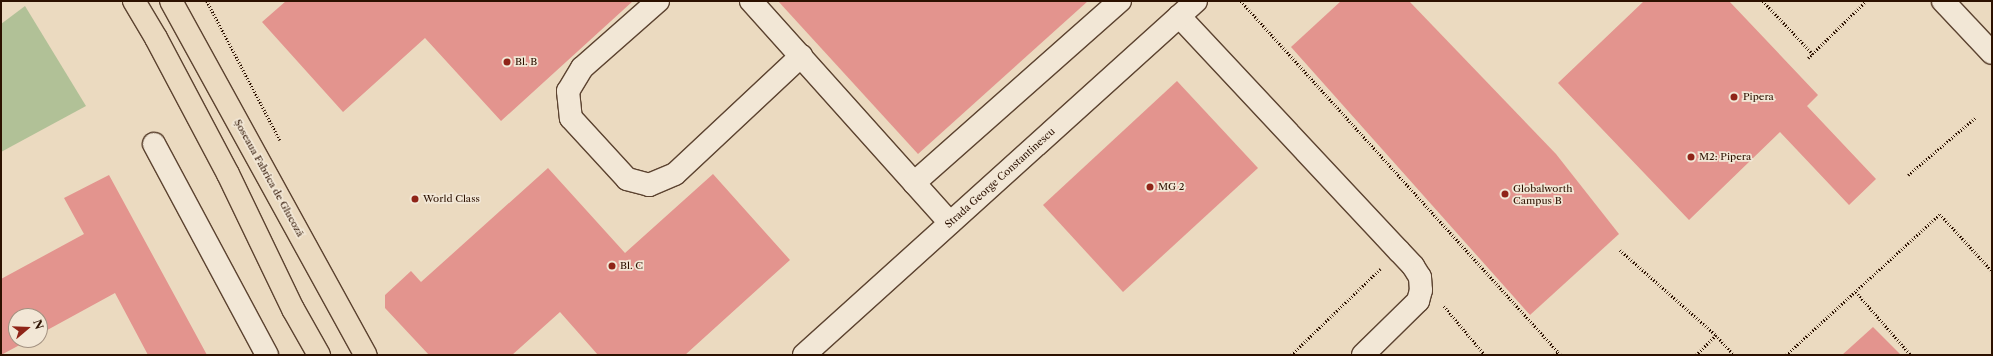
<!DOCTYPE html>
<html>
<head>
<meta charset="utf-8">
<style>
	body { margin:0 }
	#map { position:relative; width:1993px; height:356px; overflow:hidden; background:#ebdac0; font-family:"Libre Caslon Text",serif }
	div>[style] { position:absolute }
	.green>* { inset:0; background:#b1c197 }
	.building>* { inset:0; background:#e3948e }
	.path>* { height:2.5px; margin-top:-1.25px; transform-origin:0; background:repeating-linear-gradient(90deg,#2c1100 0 1px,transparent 0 3px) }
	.roads { filter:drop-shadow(1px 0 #5c4330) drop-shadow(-1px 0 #5c4330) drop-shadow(0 1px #5c4330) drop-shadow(0 -1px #5c4330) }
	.minor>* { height:22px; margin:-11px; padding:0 11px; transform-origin:11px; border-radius:11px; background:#f2e7d6 }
	.major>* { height:22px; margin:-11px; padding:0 11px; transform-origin:11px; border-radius:11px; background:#ebdac0 }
	.dots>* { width:11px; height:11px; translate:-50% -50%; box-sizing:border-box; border:2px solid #f2e7d6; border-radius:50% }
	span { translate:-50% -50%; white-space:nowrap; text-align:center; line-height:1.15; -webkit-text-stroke:3.5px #f2e7d6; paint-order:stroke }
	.poi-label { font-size:10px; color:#2c1100 }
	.left { translate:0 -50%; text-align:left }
	.street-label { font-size:10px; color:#2c1100 }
	.frame { position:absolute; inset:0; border:2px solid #2c1100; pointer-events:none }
	.north { position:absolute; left:8px; top:308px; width:40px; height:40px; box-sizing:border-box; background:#f2e7d6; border:1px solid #a39180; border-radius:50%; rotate:71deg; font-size:11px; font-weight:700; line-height:16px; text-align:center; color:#2c1100 }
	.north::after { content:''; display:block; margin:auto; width:14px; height:18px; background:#8f2418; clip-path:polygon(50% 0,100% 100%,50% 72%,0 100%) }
</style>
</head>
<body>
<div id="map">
	<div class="green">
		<div style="clip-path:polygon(25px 6px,86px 106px,1px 152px,1px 24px)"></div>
	</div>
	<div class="building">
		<div style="clip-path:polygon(286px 1px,633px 1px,501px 121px,425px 38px,343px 112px,262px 22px)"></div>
		<div style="clip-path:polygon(778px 1px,1088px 1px,918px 154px)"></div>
		<div style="clip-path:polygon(1341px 1px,1409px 1px,1556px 154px,1619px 234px,1530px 315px,1291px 47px)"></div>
		<div style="clip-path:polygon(1644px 1px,1729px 1px,1818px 95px,1807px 106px,1876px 179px,1849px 205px,1780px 132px,1689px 220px,1558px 83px)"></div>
		<div style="clip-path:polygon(1177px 81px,1258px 168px,1123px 292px,1043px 205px)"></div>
		<div style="clip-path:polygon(548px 168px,625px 253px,713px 174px,790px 260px,685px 355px,598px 355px,560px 312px,512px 355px,429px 355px,385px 308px,385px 295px,411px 271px,421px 282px)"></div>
		<div style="clip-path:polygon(109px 175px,207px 355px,148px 355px,115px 293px,40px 334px,40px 316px,16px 316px,16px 340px,29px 340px,1px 355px,1px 279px,84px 234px,64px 198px)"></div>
		<div style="clip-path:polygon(1873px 327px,1901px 355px,1842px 355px)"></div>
	</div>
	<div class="path">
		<div style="left:207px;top:1px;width:157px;rotate:62.3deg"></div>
		<div style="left:1241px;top:1px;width:473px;rotate:47.9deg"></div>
		<div style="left:1763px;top:1px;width:73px;rotate:46.7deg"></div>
		<div style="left:1808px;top:58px;width:80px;rotate:-44.5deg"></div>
		<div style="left:1908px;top:175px;width:88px;rotate:-40.4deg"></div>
		<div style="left:1620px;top:250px;width:128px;rotate:41.5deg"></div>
		<div style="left:1856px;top:292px;width:84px;rotate:48.9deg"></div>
		<div style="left:1444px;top:306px;width:64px;rotate:50.1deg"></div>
		<div style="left:1291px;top:355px;width:124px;rotate:-44deg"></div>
		<div style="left:1554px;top:355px;width:5px;rotate:-37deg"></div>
		<div style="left:1558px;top:352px;width:4px;rotate:45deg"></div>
		<div style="left:1696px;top:355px;width:28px;rotate:-45deg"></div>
		<div style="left:1716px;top:335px;width:27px;rotate:48deg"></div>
		<div style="left:1786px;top:355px;width:209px;rotate:-42.5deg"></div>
		<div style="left:1940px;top:214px;width:77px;rotate:47.6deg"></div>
	</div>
	<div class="roads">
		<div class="minor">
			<div style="left:658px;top:1px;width:101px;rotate:138.6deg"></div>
			<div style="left:582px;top:68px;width:27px;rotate:121deg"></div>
			<div style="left:568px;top:91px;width:27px;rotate:84deg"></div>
			<div style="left:571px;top:118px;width:83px;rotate:47.4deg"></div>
			<div style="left:627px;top:179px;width:23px;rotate:15deg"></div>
			<div style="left:649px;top:185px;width:28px;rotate:-23deg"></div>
			<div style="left:675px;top:174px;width:173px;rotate:-43.1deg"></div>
			<div style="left:751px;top:1px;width:298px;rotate:48.1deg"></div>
			<div style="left:1943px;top:1px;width:71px;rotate:46.7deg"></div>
			<div style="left:1179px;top:16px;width:322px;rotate:46.9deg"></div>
			<div style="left:1399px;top:251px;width:21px;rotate:47deg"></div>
			<div style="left:1413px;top:266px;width:13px;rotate:58deg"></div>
			<div style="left:1420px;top:277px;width:13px;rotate:86deg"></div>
			<div style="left:1421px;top:290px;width:11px;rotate:105deg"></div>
			<div style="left:1418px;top:301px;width:77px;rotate:135.5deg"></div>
			<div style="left:154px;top:144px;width:239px;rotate:61.8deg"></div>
			<div style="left:914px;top:183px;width:275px;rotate:-41.5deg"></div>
			<div style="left:804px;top:355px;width:528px;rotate:-42.08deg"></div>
		</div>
		<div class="major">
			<div style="left:134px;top:1px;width:43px;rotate:59.3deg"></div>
			<div style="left:156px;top:38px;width:154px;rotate:62.1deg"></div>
			<div style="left:228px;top:174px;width:150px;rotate:64.3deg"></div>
			<div style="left:293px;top:309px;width:53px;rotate:60.5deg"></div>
			<div style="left:171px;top:1px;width:404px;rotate:61.2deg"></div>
		</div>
	</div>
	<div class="dots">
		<div style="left:507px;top:62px;background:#8f2418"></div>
		<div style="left:1734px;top:97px;background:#8f2418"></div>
		<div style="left:1691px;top:157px;background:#8f2418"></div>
		<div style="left:1150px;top:187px;background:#8f2418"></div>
		<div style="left:1505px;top:194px;background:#8f2418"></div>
		<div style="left:415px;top:199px;background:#8f2418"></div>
		<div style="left:612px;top:266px;background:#8f2418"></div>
	</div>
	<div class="poi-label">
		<span class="left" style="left:515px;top:62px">Bl. B</span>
		<span class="left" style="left:1743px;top:97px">Pipera</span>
		<span class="left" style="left:1699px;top:157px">M2: Pipera</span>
		<span class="left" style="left:1158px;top:187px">MG 2</span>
		<span class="left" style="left:1513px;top:194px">Globalworth<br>Campus B</span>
		<span class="left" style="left:423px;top:199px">World Class</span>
		<span class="left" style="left:620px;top:266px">Bl. C</span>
	</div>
	<div class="street-label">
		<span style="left:269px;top:178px;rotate:61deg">Șoseaua Fabrica de Glucoză</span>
		<span style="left:1000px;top:178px;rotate:-42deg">Strada George Constantinescu</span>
	</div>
	<div class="frame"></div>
	<div class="north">N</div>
</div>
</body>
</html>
